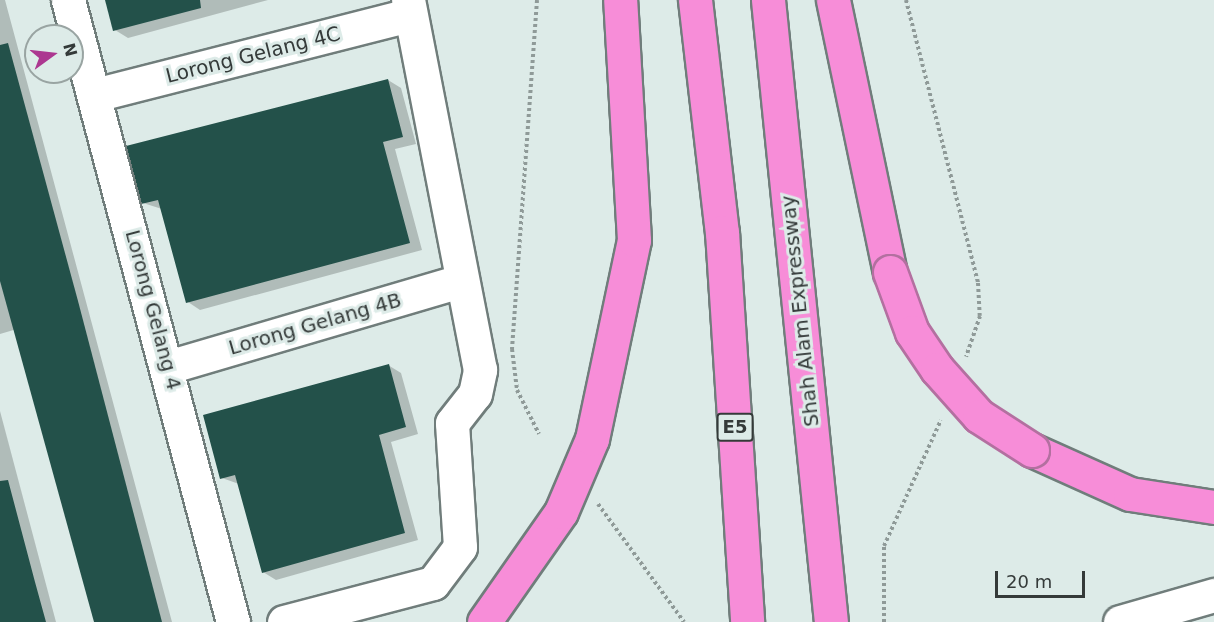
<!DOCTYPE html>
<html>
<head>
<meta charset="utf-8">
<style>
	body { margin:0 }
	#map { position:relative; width:1214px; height:622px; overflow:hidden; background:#ddebe8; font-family:"DejaVu Sans",sans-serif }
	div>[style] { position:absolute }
	.shadow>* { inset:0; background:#0003 }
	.building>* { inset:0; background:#23514a }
	.path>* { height:4px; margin-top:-2px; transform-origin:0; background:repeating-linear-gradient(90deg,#8f9a98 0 3px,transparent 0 6px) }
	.roads { filter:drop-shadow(2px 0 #707d7b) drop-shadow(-2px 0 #707d7b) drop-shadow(0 2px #707d7b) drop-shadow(0 -2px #707d7b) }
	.minor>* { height:33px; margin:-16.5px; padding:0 16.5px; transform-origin:16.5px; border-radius:16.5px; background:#fff }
	.highway>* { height:33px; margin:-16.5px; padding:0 16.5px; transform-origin:16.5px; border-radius:16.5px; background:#f78dd8 }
	.bridges { filter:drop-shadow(2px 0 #b370a0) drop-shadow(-2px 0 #b370a0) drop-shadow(0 2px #b370a0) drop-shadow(0 -2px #b370a0) }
	.highway-bridge>* { height:33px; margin:-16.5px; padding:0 16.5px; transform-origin:16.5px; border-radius:16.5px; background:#f78dd8 }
	span { translate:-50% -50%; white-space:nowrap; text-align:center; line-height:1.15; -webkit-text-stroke:6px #ddebe8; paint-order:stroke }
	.shield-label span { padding:2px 4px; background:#ddebe8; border:2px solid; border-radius:4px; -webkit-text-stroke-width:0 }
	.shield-label { font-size:18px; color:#343a39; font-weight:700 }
	.street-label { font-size:20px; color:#343a39 }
	.north { position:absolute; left:24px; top:24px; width:60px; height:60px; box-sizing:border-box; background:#ddebe8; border:2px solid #99a4a2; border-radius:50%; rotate:75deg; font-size:16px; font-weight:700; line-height:24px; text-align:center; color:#343a39 }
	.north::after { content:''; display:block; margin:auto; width:21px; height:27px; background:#ac3790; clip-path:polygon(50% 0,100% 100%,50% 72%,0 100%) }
	.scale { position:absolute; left:995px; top:571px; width:90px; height:27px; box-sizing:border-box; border:3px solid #343a39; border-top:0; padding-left:8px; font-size:18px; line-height:21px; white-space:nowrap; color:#343a39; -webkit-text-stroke:4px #ddebe8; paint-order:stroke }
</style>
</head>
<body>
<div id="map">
	<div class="shadow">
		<div style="clip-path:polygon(0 0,5px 0,172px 622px,95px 622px,17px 329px,0 334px)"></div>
		<div style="clip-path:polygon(107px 0,268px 0,128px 38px,115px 30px)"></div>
		<div style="clip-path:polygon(388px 80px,401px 88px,416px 144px,395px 149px,422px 250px,200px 310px,188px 302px,162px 209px,143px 203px)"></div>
		<div style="clip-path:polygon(388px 365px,401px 373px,418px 434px,391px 442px,418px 540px,276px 580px,263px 572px,239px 484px,222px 478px)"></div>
		<div style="clip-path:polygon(0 411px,56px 622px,0 622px)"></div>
	</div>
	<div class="building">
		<div style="clip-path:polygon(105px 0,200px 0,201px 8px,113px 31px)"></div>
		<div style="clip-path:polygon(8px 43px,78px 301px,162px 622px,94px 622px,0 281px,0 45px)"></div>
		<div style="clip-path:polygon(388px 79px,403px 137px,383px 142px,410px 243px,186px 303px,158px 200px,141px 204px,126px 146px)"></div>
		<div style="clip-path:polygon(389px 364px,406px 427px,379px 435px,405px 533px,262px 573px,235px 475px,220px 479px,203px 415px)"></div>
		<div style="clip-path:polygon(8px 480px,35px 582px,46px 622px,0 622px,0 481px)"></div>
	</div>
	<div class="path">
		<div style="left:537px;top:0;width:350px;rotate:94.1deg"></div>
		<div style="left:512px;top:349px;width:41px;rotate:83deg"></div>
		<div style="left:517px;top:390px;width:49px;rotate:63.4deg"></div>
		<div style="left:906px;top:0;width:292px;rotate:75.7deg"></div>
		<div style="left:978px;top:283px;width:33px;rotate:87deg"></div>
		<div style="left:980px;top:316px;width:43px;rotate:108.9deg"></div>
		<div style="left:598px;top:504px;width:146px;rotate:53.9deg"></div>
		<div style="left:884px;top:622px;width:76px;rotate:-90deg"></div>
		<div style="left:884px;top:546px;width:138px;rotate:-65.7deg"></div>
	</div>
	<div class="roads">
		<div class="minor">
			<div style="left:68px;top:0;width:644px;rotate:75.14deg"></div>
			<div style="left:95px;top:95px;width:325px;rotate:-14.3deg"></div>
			<div style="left:168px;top:367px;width:305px;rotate:-16.4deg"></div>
			<div style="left:284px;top:622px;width:154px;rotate:-14.7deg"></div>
			<div style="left:433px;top:583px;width:45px;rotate:-53.1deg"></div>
			<div style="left:460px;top:547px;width:124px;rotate:-93.7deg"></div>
			<div style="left:452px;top:423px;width:37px;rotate:-52deg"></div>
			<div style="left:475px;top:394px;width:25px;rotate:-78deg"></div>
			<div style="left:480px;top:370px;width:377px;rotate:-101deg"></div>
			<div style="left:1120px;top:622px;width:98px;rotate:-16deg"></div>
		</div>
		<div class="highway">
			<div style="left:695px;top:0;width:234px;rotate:83.4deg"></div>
			<div style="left:722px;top:232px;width:391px;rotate:86.3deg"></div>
			<div style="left:768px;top:0;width:625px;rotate:84.22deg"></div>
			<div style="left:833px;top:0;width:278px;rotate:78.2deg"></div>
			<div style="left:1032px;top:450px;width:107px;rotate:24.2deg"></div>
			<div style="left:1130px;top:494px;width:85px;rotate:8.8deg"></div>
			<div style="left:484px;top:622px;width:134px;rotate:-55deg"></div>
			<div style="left:561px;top:512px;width:79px;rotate:-67deg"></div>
			<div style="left:592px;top:439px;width:203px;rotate:-78.1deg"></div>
			<div style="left:634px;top:240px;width:240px;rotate:-93.3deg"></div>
		</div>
	</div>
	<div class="bridges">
		<div class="highway-bridge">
			<div style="left:890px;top:272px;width:64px;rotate:69.9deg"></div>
			<div style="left:912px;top:332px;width:45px;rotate:56deg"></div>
			<div style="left:937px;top:369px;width:63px;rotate:48.2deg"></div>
			<div style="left:979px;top:416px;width:63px;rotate:32.7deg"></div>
		</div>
	</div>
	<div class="shield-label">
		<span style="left:735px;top:427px">E5</span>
	</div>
	<div class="street-label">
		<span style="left:253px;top:55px;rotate:-14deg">Lorong Gelang 4C</span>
		<span style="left:153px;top:310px;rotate:75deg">Lorong Gelang 4</span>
		<span style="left:800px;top:311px;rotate:-96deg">Shah Alam Expressway</span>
		<span style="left:315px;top:324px;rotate:-16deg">Lorong Gelang 4B</span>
	</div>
	<div class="north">N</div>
	<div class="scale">20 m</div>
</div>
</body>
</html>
